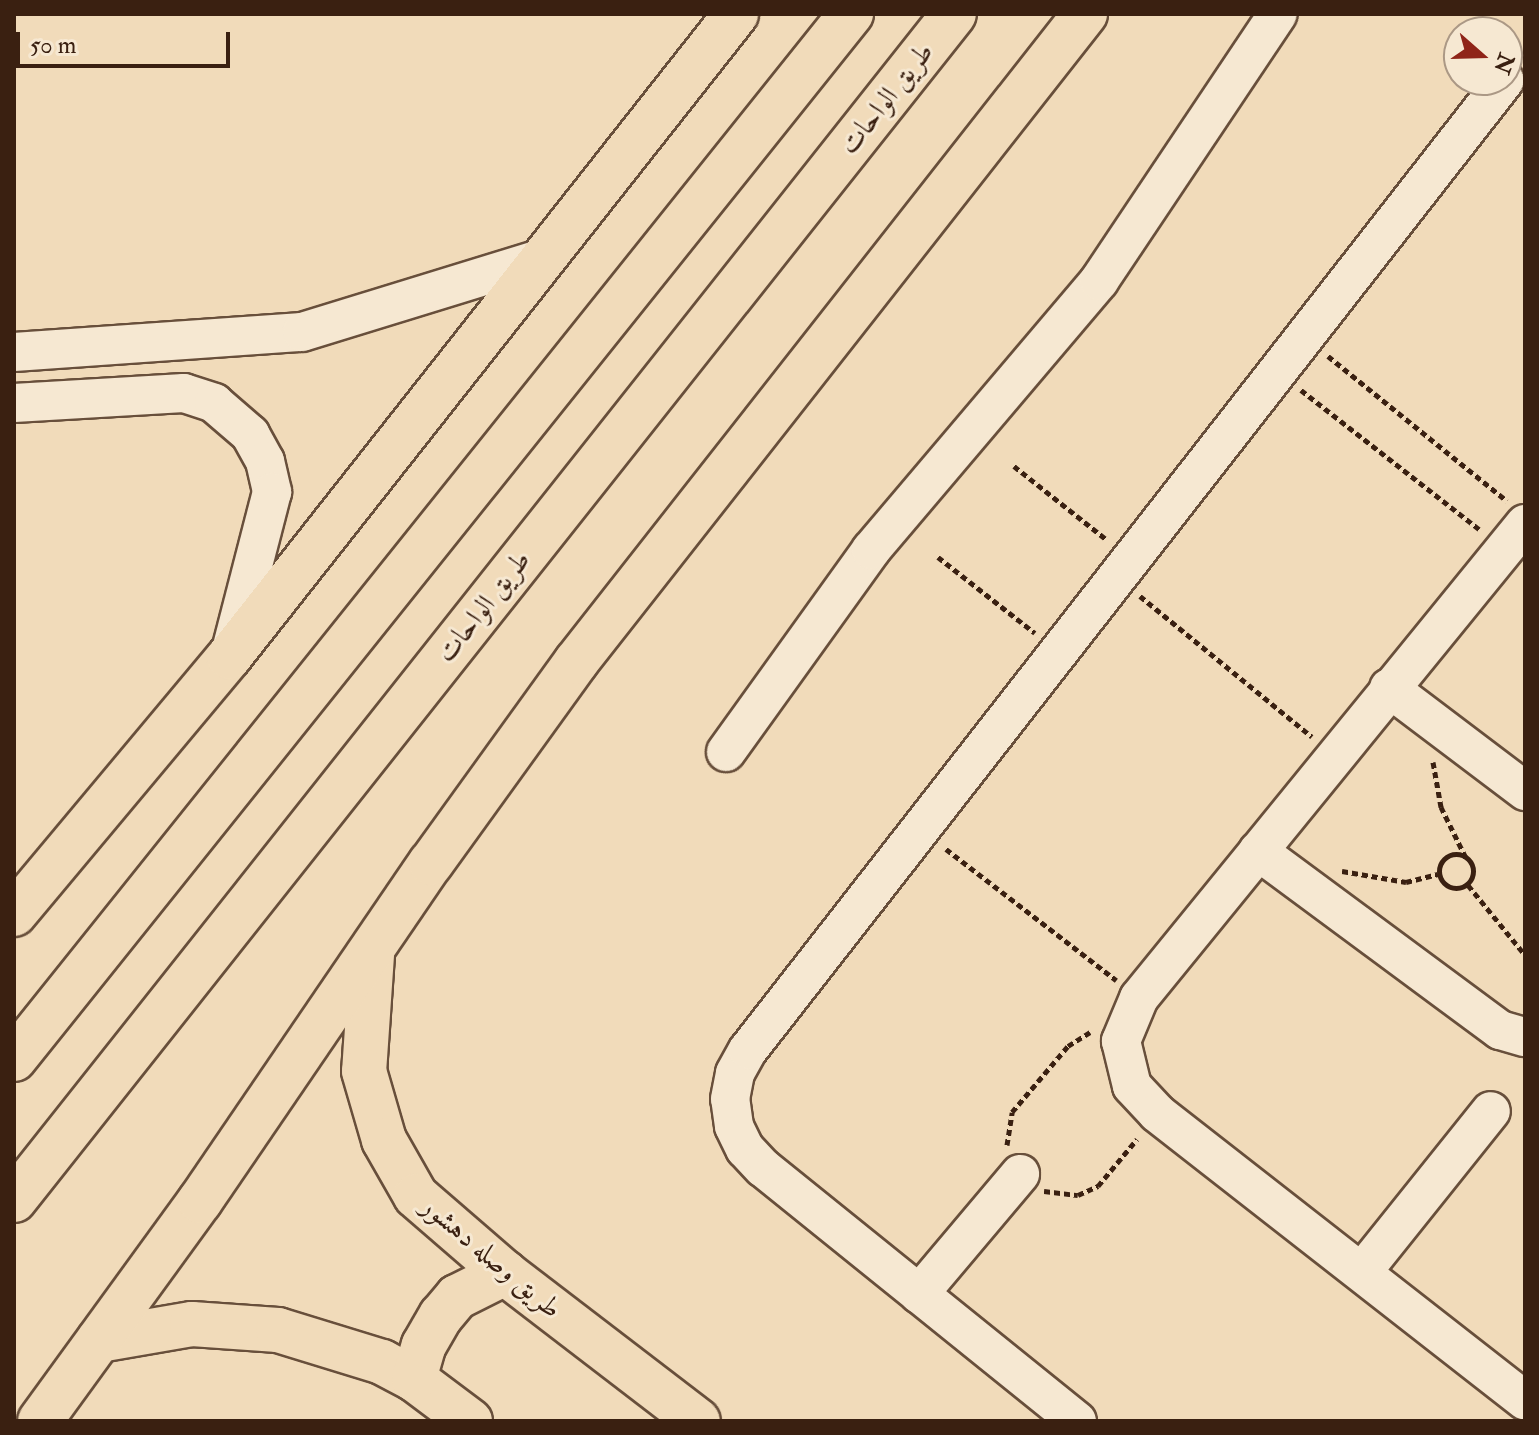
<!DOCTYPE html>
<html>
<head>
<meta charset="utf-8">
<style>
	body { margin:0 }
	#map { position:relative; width:1539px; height:1435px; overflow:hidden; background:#f1dbba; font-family:"IM FELL Double Pica",Amiri,serif }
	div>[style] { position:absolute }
	.path>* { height:5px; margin-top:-2.5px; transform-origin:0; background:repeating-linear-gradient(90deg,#3a2011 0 6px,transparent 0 10px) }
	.path>.ring { margin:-2.5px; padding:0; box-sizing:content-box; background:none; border:5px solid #3a2011; border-radius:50% }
	.roads { filter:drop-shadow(2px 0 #684f3b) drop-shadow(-2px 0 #684f3b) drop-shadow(0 2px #684f3b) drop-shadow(0 -2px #684f3b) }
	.minor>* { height:38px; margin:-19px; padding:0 19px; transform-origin:19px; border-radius:19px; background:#f6e8d2 }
	.major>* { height:44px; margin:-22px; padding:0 22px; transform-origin:22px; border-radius:22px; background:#f1dbba }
	.highway>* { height:44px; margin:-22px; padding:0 22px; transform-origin:22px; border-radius:22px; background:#f1dbba }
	span { translate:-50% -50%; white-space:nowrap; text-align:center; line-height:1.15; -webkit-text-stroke:6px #f6e8d2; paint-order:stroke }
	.street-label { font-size:28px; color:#3a2011 }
	.frame { position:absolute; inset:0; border:16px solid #3a2011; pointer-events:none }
	.north { position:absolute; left:1443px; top:16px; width:80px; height:80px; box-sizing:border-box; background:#f6e8d2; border:2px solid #ab9885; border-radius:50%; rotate:110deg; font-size:22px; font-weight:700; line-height:32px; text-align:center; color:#3a2011 }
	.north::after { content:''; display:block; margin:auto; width:28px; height:36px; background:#8f2418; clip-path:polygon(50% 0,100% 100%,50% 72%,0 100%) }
	.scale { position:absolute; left:16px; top:32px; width:214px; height:36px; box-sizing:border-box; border:4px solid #3a2011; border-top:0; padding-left:10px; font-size:24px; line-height:28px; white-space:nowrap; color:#3a2011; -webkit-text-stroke:6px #f6e8d2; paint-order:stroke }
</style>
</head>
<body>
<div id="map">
	<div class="path">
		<div style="left:1328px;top:356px;width:230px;rotate:39deg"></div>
		<div style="left:1301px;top:390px;width:226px;rotate:38deg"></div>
		<div style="left:1014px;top:466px;width:119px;rotate:38.5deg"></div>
		<div style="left:938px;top:557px;width:123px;rotate:38.1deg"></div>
		<div style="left:1140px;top:596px;width:222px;rotate:39.3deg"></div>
		<div style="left:1433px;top:762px;width:46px;rotate:79.9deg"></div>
		<div style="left:1441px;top:807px;width:57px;rotate:63.9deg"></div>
		<div style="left:946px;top:849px;width:215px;rotate:37.6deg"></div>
		<div class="ring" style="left:1439px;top:854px;width:29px;height:29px"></div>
		<div style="left:1342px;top:871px;width:65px;rotate:9.8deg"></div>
		<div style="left:1406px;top:882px;width:33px;rotate:-14deg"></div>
		<div style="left:1468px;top:885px;width:90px;rotate:50.8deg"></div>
		<div style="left:1007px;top:1145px;width:33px;rotate:-81deg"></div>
		<div style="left:1012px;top:1112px;width:87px;rotate:-49.7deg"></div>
		<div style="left:1068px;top:1046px;width:26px;rotate:-32deg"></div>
		<div style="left:1044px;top:1191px;width:34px;rotate:7deg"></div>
		<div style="left:1078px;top:1195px;width:22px;rotate:-24deg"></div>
		<div style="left:1098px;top:1186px;width:61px;rotate:-50.3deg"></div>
	</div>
	<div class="roads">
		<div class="minor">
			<div style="left:14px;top:352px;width:289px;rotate:-4deg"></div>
			<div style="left:302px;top:332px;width:252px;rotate:-17.1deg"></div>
			<div style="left:14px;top:403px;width:170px;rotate:-3.4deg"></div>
			<div style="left:184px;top:393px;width:32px;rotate:18deg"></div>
			<div style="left:214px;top:403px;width:48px;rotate:40.7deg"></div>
			<div style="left:250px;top:434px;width:31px;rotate:61deg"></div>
			<div style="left:265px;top:461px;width:32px;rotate:77deg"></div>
			<div style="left:272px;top:492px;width:164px;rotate:104.5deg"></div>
			<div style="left:1525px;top:524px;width:611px;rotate:129.16deg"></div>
			<div style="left:1139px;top:998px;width:47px;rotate:112.7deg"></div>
			<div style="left:1121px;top:1041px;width:46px;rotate:76.3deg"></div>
			<div style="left:1132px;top:1086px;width:37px;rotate:47deg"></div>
			<div style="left:1157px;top:1113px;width:467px;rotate:38deg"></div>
			<div style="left:1389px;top:688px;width:171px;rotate:37.1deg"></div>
			<div style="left:726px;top:752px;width:249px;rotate:-54.3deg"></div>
			<div style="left:871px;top:550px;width:353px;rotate:-49.7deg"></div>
			<div style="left:1099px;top:281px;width:321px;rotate:-56.2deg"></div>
			<div style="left:1258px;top:851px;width:301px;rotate:36.5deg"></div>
			<div style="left:1500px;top:1030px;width:26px;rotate:16deg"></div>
			<div style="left:1362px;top:1272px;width:206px;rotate:-51.3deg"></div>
			<div style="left:919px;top:1294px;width:157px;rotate:-49.9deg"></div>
			<div style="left:1077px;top:1421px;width:403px;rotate:-141.1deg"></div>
			<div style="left:763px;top:1168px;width:26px;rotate:-133deg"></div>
			<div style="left:745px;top:1149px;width:25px;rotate:-116deg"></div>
			<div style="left:734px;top:1126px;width:27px;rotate:-98deg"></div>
			<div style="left:730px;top:1099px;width:26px;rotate:-79deg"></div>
			<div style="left:735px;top:1073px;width:26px;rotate:-61deg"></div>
			<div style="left:748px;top:1050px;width:1230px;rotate:-52.03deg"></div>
		</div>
		<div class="major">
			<div style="left:14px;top:914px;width:335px;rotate:-50.1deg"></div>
			<div style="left:229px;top:657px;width:819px;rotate:-51.74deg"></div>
			<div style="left:372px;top:955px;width:116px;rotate:93.9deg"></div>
			<div style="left:364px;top:1071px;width:72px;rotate:73.8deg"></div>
			<div style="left:384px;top:1140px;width:64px;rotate:60.3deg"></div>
			<div style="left:416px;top:1196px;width:118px;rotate:40.9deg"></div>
			<div style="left:505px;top:1273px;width:243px;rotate:37.5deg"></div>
			<div style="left:99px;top:1340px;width:94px;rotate:-9.8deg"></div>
			<div style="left:192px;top:1324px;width:86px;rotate:4deg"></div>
			<div style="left:278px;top:1330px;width:109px;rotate:17.1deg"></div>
			<div style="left:382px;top:1362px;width:36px;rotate:28deg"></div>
			<div style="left:414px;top:1379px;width:70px;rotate:36.9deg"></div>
			<div style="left:414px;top:1379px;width:35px;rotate:-74deg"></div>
			<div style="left:424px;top:1345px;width:34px;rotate:-60deg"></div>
			<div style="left:441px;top:1316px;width:25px;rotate:-50deg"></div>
			<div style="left:457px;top:1297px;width:54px;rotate:-26.6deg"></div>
			<div style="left:40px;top:1421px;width:272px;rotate:-54deg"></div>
			<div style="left:200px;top:1201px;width:409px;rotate:-55.7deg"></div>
			<div style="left:431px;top:863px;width:248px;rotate:-54.2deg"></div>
			<div style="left:576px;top:662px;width:824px;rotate:-51.85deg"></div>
		</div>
		<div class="highway">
			<div style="left:14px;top:1059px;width:1339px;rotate:-51.31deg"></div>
			<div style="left:14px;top:1200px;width:1513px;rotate:-51.6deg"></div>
		</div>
	</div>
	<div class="street-label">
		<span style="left:887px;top:99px;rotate:-52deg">طريق الواحات</span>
		<span style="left:484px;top:607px;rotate:-52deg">طريق الواحات</span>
		<span style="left:491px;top:1258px;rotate:40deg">طريق وصله دهشور</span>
	</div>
	<div class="frame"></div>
	<div class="north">N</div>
	<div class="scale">50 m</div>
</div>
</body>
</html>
